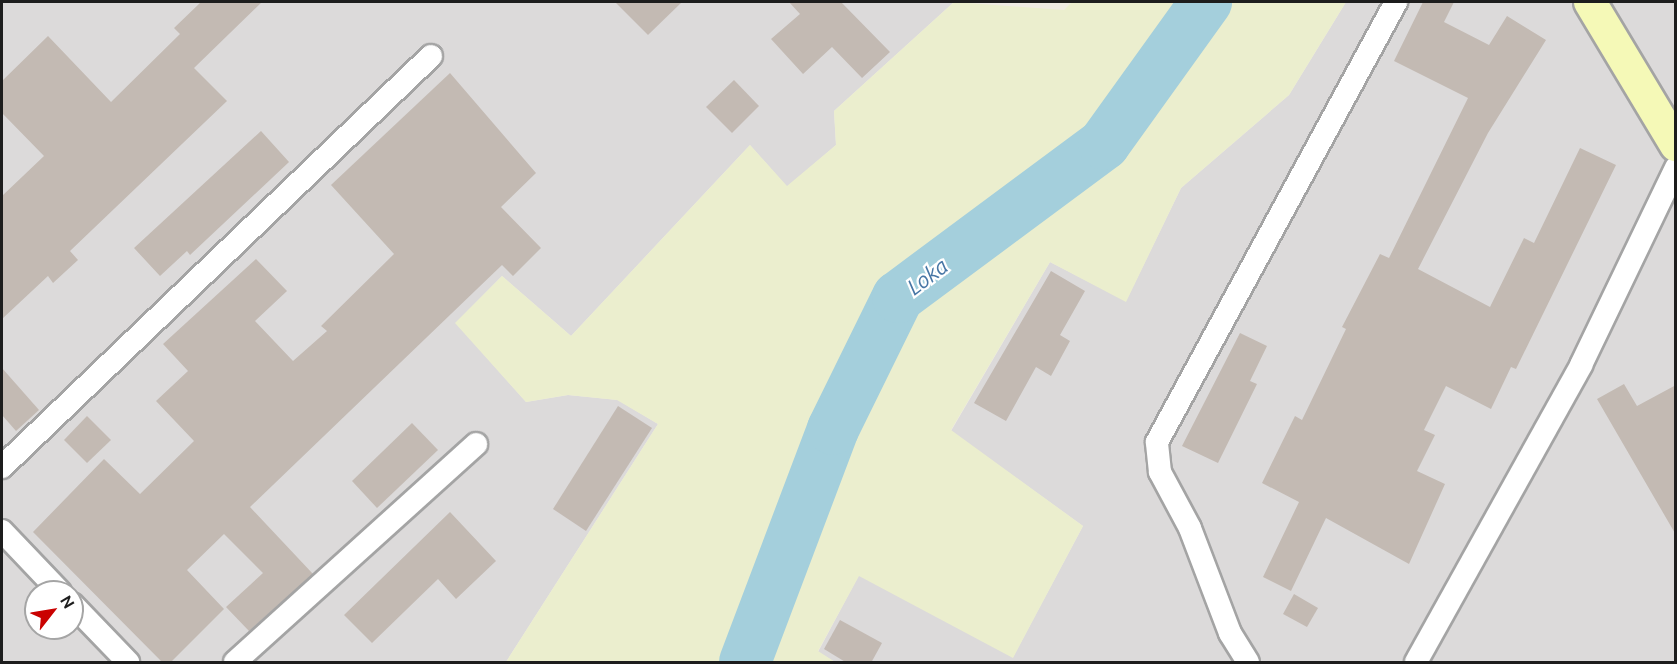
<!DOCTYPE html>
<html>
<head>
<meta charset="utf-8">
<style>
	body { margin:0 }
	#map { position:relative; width:1677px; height:664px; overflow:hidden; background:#efebe3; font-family:Ubuntu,sans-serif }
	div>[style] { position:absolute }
	.residential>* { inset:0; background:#dcdada }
	.farmland>* { inset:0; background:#ebeece }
	.river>* { height:52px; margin:-26px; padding:0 26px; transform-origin:26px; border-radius:26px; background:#a4cfdc }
	.building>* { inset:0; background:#c3bab3 }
	.roads { filter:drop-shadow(2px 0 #a4a4a4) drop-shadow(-2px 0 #a4a4a4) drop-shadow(0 2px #a4a4a4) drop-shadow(0 -2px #a4a4a4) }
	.street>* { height:22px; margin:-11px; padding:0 11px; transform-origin:11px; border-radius:11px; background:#fff }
	.secondary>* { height:32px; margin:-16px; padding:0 16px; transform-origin:16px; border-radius:16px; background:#f5f9b7 }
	span { translate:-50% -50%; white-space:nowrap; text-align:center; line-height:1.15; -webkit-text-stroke:4.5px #fff; paint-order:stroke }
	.water-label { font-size:22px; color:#4776a5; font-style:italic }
	.frame { position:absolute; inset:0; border:3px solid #1d1d1d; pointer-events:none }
	.north { position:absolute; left:24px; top:580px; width:60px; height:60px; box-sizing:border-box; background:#fff; border:2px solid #a5a5a5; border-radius:50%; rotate:59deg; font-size:16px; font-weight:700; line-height:24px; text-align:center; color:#1d1d1d }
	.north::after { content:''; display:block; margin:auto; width:21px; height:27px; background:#ca0201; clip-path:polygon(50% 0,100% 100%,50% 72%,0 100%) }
</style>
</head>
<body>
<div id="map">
	<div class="residential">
		<div style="clip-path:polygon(evenodd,2px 2px,954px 2px,834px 111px,836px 145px,787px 187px,750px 145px,571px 336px,502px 276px,456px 323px,526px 402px,568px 395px,618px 400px,658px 424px,506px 662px,2px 662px,2px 2px,36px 592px,72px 592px,72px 628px,36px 628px,36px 592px)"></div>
		<div style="clip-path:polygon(1346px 2px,1675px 2px,1675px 662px,835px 662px,818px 652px,859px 575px,1013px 657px,1083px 526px,951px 431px,1050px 262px,1126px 301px,1181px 188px,1289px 95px)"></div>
	</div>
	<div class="farmland">
		<div style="clip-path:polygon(954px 2px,1064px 10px,1072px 2px,1346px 2px,1289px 95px,1181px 188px,1126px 302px,1050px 262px,951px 430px,1083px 526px,1013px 658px,859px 576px,818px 651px,835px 662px,506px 662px,658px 424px,617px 400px,568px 395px,526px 402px,455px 323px,502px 276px,571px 336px,750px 145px,787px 186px,836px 145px,834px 111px)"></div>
	</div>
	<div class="river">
		<div style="left:745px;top:662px;width:249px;rotate:-69.3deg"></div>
		<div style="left:833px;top:429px;width:147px;rotate:-63.8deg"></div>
		<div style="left:898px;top:297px;width:257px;rotate:-36.6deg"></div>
		<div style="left:1104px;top:144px;width:175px;rotate:-54.3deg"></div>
	</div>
	<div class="building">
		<div style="clip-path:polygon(201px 2px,262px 2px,194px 68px,227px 101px,70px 251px,78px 260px,53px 283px,48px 276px,2px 319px,2px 196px,44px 156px,2px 113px,2px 81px,48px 36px,111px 102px,180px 34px,174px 28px)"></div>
		<div style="clip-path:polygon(615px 2px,682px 2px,648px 35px)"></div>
		<div style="clip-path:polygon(789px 2px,841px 2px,890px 52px,862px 78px,832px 47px,803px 74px,771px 39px,800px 14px)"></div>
		<div style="clip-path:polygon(1423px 2px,1454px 2px,1444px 22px,1489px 45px,1507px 16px,1546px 40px,1488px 133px,1418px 269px,1490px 307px,1524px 238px,1534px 243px,1580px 148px,1616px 165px,1516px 369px,1511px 367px,1491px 409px,1446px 386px,1424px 430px,1435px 435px,1417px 471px,1445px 484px,1409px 564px,1326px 518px,1291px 591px,1263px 577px,1299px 502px,1262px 483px,1295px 416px,1302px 420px,1346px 329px,1342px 327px,1380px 254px,1389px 258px,1468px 98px,1394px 61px)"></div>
		<div style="clip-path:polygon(450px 73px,536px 173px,501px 207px,541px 248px,513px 276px,502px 265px,250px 507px,313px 574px,249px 631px,226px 607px,263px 573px,224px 534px,187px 570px,224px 609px,170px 663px,163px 663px,33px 532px,104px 459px,140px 494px,194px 441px,156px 401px,188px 371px,163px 344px,256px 259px,287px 291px,255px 321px,293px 361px,327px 331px,321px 326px,394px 254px,331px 185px)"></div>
		<div style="clip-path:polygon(734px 80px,759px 106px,732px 133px,706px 107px)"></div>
		<div style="clip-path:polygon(261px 131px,289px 162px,190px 255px,187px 251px,160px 276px,134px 248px)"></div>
		<div style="clip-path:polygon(1051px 271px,1085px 291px,1060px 335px,1070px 341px,1051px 376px,1036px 367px,1006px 421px,974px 403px)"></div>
		<div style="clip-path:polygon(1240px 333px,1267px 346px,1250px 381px,1257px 384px,1218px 463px,1182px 446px)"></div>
		<div style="clip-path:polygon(2px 368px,39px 410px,16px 431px,2px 415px)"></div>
		<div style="clip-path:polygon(1624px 384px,1637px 406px,1676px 385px,1676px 535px,1597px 399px)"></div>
		<div style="clip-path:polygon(618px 406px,652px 428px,586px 531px,553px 509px)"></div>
		<div style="clip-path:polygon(87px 416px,111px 440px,87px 463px,64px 440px)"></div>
		<div style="clip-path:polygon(412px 423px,438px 450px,377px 508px,352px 481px)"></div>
		<div style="clip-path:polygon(450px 512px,496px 561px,456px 599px,438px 579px,372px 643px,344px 615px)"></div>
		<div style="clip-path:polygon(1294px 594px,1318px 608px,1307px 627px,1283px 614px)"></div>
		<div style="clip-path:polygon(840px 620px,882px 643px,871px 663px,847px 663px,824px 649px)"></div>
	</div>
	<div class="roads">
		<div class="street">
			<div style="left:2px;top:467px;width:594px;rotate:-43.77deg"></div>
			<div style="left:2px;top:531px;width:84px;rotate:46.4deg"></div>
			<div style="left:72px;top:604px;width:81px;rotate:46deg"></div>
			<div style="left:235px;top:662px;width:325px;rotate:-42.1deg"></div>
			<div style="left:1248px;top:662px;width:34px;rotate:-122deg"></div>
			<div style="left:1230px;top:633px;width:112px;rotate:-110.9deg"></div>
			<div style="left:1190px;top:528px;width:64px;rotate:-118.2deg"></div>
			<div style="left:1160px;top:472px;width:30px;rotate:-96deg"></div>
			<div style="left:1157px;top:442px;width:501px;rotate:-61.49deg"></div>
			<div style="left:1416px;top:662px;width:340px;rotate:-60.9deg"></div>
			<div style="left:1581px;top:365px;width:219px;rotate:-64.3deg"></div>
		</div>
		<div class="secondary">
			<div style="left:1590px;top:2px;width:167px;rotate:59deg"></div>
		</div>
	</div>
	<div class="water-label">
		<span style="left:927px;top:276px;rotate:-37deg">Loka</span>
	</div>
	<div class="frame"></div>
	<div class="north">N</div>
</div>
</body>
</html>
